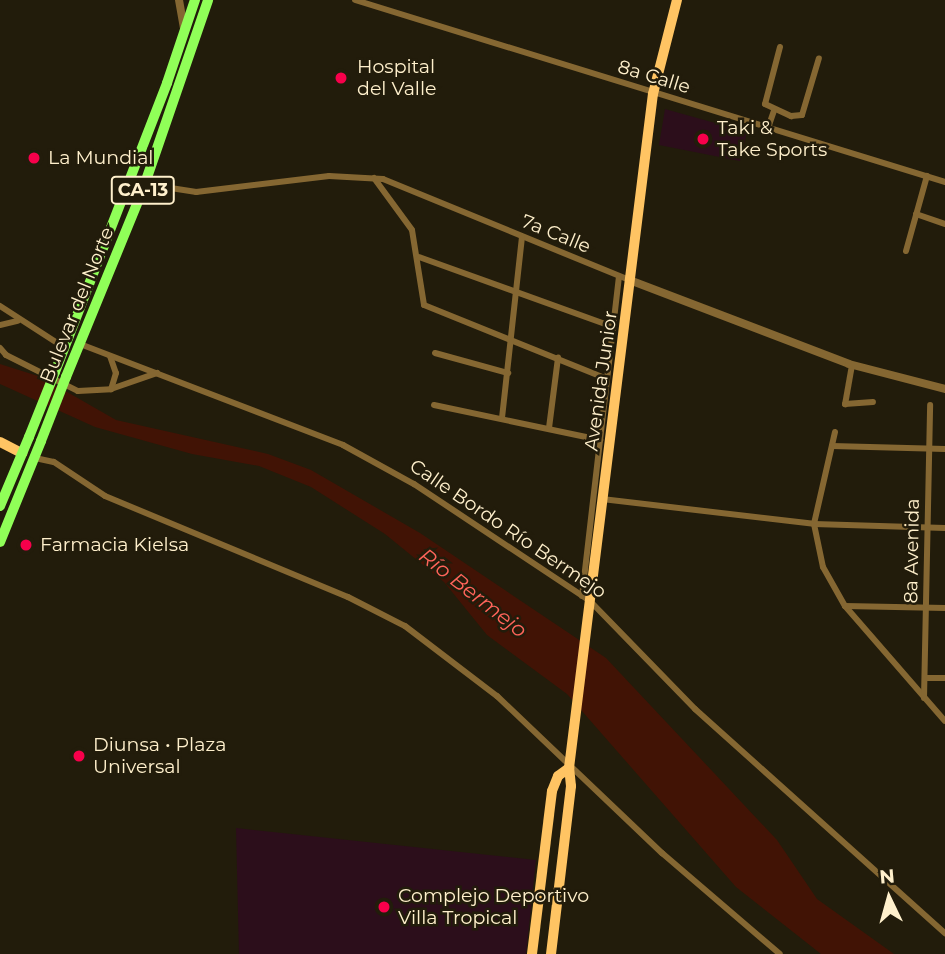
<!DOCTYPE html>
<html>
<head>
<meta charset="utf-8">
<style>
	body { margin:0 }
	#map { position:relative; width:945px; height:954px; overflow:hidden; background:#221c0b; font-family:Montserrat,sans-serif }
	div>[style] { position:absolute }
	.green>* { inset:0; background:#2c0e1b }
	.water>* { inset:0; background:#411305 }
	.minor>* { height:6px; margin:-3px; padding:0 3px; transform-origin:3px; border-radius:3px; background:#856732 }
	.tertiary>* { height:8px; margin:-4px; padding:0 4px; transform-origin:4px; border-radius:4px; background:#856732 }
	.secondary>* { height:10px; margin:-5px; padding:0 5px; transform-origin:5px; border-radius:5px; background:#ffc463 }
	.trunk>* { height:10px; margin:-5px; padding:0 5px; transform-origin:5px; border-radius:5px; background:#90ff58 }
	.trunk-bridge>* { height:10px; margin:-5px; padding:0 5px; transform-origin:5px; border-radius:5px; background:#90ff58 }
	.dots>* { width:19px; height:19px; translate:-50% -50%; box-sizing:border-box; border:4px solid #221c0b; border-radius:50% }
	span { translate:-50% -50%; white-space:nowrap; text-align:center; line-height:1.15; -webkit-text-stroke:5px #221c0b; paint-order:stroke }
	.shield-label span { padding:2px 5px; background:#221c0b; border:2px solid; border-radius:5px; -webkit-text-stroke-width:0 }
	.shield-label { font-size:18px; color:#fff0cc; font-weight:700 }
	.poi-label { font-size:19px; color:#fff0cc }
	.left { translate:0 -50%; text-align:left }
	.street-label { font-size:19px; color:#fff0cc }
	.water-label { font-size:21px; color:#ff645a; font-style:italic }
	.north { position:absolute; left:854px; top:863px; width:70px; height:70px; -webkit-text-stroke:5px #221c0b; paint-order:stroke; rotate:355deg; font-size:19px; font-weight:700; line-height:28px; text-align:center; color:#fff0cc }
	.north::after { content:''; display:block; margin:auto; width:24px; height:32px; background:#fff0cc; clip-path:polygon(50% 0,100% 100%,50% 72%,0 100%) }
</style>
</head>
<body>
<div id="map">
	<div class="green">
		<div style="clip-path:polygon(665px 109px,747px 132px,740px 161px,659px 145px)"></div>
		<div style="clip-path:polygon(236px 828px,536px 860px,526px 954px,239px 954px)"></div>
	</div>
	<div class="water">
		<div style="clip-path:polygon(0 364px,41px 377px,116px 420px,268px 454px,311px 470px,420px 533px,606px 658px,777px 840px,817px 899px,894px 954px,821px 954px,736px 887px,567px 694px,487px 635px,444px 582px,385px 534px,311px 487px,259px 466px,192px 454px,95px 427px,0 384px)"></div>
	</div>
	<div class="minor">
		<div style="left:355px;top:0;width:617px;rotate:17.14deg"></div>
		<div style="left:780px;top:47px;width:59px;rotate:104.7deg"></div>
		<div style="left:765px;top:104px;width:29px;rotate:25deg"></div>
		<div style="left:791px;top:116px;width:11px;rotate:-5deg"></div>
		<div style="left:802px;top:115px;width:59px;rotate:-73.4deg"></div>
		<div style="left:768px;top:128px;width:18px;rotate:-71deg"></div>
		<div style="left:374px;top:178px;width:64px;rotate:53.8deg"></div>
		<div style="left:412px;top:230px;width:76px;rotate:80.9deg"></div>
		<div style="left:424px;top:305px;width:195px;rotate:22deg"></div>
		<div style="left:145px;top:184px;width:52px;rotate:8.9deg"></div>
		<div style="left:196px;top:192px;width:134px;rotate:-6.9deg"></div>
		<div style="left:329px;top:176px;width:54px;rotate:3.2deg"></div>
		<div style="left:383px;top:179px;width:269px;rotate:22.3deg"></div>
		<div style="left:916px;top:214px;width:31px;rotate:19deg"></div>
		<div style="left:906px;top:251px;width:78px;rotate:-74.4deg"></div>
		<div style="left:419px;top:257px;width:206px;rotate:19.8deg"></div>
		<div style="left:0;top:306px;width:77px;rotate:32.9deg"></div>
		<div style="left:0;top:325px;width:18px;rotate:-13deg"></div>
		<div style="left:80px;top:344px;width:282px;rotate:21deg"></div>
		<div style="left:343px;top:445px;width:81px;rotate:28.8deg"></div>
		<div style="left:414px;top:484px;width:211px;rotate:33.6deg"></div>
		<div style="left:590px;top:601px;width:151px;rotate:45.8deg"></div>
		<div style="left:695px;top:709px;width:336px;rotate:41.9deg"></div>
		<div style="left:0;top:348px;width:9px;rotate:49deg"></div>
		<div style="left:6px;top:355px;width:80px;rotate:26.6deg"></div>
		<div style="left:78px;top:391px;width:33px;rotate:-3deg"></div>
		<div style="left:111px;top:389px;width:49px;rotate:-19.2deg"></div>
		<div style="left:435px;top:353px;width:76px;rotate:15.3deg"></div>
		<div style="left:110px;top:356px;width:18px;rotate:71deg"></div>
		<div style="left:116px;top:373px;width:17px;rotate:107deg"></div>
		<div style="left:852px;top:365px;width:40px;rotate:100deg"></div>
		<div style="left:845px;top:404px;width:28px;rotate:-4deg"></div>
		<div style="left:434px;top:405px;width:170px;rotate:11.9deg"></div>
		<div style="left:502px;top:418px;width:182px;rotate:-83.7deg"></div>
		<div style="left:549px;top:428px;width:71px;rotate:-82.7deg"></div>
		<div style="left:835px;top:432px;width:94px;rotate:102.9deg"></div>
		<div style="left:814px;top:524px;width:44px;rotate:78.2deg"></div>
		<div style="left:823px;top:567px;width:45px;rotate:60.6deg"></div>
		<div style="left:845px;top:606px;width:152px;rotate:49deg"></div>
		<div style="left:832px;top:446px;width:113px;rotate:1.5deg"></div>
		<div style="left:35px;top:458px;width:19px;rotate:12deg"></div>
		<div style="left:54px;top:462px;width:61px;rotate:33.7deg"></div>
		<div style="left:105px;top:496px;width:263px;rotate:22.6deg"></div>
		<div style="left:348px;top:597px;width:64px;rotate:27deg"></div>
		<div style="left:405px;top:626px;width:116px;rotate:37.3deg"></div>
		<div style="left:497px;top:696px;width:228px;rotate:43.6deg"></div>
		<div style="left:662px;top:853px;width:155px;rotate:40.6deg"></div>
		<div style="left:602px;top:499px;width:213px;rotate:6.7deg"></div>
		<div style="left:814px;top:524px;width:131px;rotate:1.7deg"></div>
		<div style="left:582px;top:596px;width:321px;rotate:-83.4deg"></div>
		<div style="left:845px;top:606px;width:100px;rotate:1.1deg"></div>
		<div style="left:927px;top:678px;width:18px"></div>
		<div style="left:924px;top:698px;width:293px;rotate:-88.8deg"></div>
	</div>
	<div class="tertiary">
		<div style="left:179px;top:0;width:28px;rotate:80deg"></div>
		<div style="left:632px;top:281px;width:232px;rotate:20.9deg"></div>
		<div style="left:849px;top:364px;width:99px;rotate:14.6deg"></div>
	</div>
	<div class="secondary">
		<div style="left:0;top:442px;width:25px;rotate:27deg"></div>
		<div style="left:532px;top:954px;width:164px;rotate:-83deg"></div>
		<div style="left:552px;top:791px;width:16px;rotate:-68deg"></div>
		<div style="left:558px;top:776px;width:14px;rotate:-36deg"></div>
		<div style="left:551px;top:954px;width:169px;rotate:-83.2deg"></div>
		<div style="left:571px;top:786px;width:18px;rotate:-96deg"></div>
		<div style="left:569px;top:768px;width:679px;rotate:-82.9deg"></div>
		<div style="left:653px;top:94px;width:97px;rotate:-75.7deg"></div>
	</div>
	<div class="trunk">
		<div style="left:55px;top:372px;width:310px;rotate:-68.8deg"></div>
		<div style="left:167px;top:83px;width:88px;rotate:-71.4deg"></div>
		<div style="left:66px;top:377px;width:200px;rotate:-67.7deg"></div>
		<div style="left:142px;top:192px;width:203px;rotate:-71deg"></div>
		<div style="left:0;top:506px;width:75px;rotate:-67.2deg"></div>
		<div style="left:0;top:542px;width:109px;rotate:-67.9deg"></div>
	</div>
	<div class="trunk-bridge">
		<div style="left:29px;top:437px;width:70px;rotate:-68.2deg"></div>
		<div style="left:41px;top:441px;width:69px;rotate:-68.7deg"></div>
	</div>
	<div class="dots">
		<div style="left:341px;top:78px;background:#f7004b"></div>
		<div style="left:703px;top:139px;background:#f7004b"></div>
		<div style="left:34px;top:158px;background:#f7004b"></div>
		<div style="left:26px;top:545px;background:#f7004b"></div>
		<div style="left:79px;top:756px;background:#f7004b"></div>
		<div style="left:384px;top:907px;background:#f7004b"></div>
	</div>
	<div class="shield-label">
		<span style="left:143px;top:190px">CA-13</span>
	</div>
	<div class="poi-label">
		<span class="left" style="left:357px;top:78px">Hospital<br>del Valle</span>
		<span class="left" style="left:717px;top:139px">Taki &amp;<br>Take Sports</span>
		<span class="left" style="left:48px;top:158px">La Mundial</span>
		<span class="left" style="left:40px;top:545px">Farmacia Kielsa</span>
		<span class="left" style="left:93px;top:756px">Diunsa • Plaza<br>Universal</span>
		<span class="left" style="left:398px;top:907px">Complejo Deportivo<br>Villa Tropical</span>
	</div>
	<div class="street-label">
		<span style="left:654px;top:77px;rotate:17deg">8a Calle</span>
		<span style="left:556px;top:234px;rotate:22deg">7a Calle</span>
		<span style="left:77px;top:305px;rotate:-68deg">Bulevar del Norte</span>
		<span style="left:601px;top:381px;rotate:-82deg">Avenida Junior</span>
		<span style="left:508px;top:529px;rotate:34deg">Calle Bordo Río Bermejo</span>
		<span style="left:912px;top:551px;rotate:-89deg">8a Avenida</span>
	</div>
	<div class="water-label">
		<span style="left:473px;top:593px;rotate:38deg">Río Bermejo</span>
	</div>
	<div class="north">N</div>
</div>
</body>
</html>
